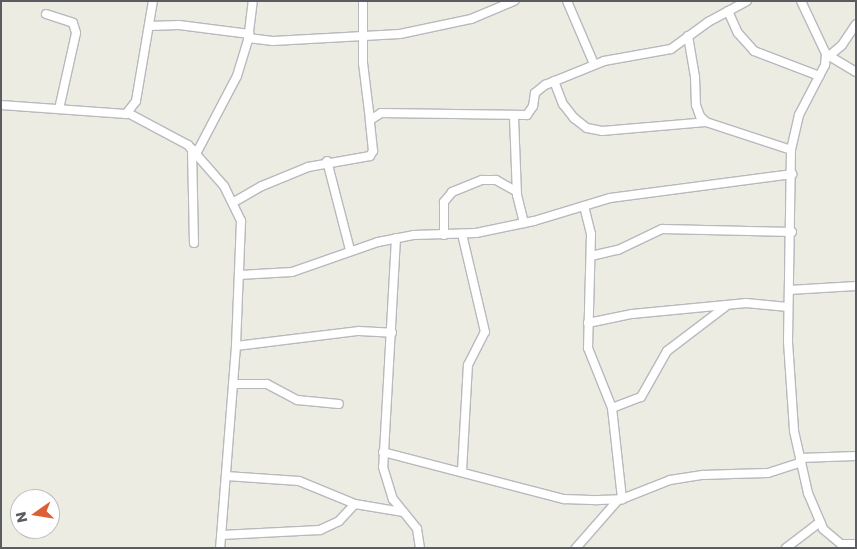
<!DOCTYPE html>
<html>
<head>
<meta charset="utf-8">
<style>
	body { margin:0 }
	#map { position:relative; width:857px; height:549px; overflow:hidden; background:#ecece2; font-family:Poppins,sans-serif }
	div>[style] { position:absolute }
	.roads { filter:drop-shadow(1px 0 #b7b9be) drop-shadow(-1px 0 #b7b9be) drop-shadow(0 1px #b7b9be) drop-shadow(0 -1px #b7b9be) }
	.street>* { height:8px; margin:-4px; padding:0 4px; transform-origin:4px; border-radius:4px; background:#fff }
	span { translate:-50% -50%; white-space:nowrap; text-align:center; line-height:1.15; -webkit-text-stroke:4px #fff; paint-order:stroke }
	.frame { position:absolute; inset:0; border:2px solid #5a5c62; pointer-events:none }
	.north { position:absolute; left:10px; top:489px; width:50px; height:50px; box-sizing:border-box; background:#fff; border:1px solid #bdbec0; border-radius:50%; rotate:257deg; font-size:14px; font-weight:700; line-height:20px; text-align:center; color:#5a5c62 }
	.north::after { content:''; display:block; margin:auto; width:18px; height:22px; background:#de5f36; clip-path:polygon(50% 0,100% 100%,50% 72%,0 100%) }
</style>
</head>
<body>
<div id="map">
	<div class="roads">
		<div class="street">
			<div style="left:363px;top:1px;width:62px;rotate:90deg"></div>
			<div style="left:363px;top:63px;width:57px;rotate:83deg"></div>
			<div style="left:567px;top:1px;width:69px;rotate:66.8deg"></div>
			<div style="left:801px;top:1px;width:59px;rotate:64.7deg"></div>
			<div style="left:826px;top:54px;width:11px;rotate:95deg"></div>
			<div style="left:825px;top:65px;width:56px;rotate:117.5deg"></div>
			<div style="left:799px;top:115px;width:36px;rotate:103deg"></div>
			<div style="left:791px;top:150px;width:192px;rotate:90.9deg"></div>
			<div style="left:788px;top:342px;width:89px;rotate:86.1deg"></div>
			<div style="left:794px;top:431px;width:64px;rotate:77.3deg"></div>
			<div style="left:808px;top:493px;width:39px;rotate:67deg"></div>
			<div style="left:823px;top:529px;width:23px;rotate:40deg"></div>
			<div style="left:841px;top:544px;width:15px"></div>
			<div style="left:728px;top:11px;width:24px;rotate:66deg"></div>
			<div style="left:738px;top:33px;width:24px;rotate:48deg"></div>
			<div style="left:754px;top:51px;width:70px;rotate:21deg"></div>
			<div style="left:46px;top:14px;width:28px;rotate:18deg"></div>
			<div style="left:73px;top:23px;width:10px;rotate:73deg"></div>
			<div style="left:76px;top:33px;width:78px;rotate:102.6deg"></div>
			<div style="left:149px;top:26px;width:30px;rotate:-2deg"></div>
			<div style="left:179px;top:25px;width:71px;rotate:7.3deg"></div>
			<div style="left:688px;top:36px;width:42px;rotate:80.3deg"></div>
			<div style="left:695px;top:77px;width:28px;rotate:88deg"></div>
			<div style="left:696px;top:105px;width:12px;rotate:70deg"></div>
			<div style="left:700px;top:116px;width:8px;rotate:45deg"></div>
			<div style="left:706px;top:122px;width:89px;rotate:18.2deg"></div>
			<div style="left:248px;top:38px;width:25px;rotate:7deg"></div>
			<div style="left:273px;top:41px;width:127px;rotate:-3.2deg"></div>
			<div style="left:400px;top:34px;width:73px;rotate:-11.9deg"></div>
			<div style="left:471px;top:19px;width:47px;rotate:-22.7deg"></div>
			<div style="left:826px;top:54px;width:35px;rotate:31deg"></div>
			<div style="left:829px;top:56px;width:17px;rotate:-40deg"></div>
			<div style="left:842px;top:45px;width:25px;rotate:-56deg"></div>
			<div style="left:554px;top:81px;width:25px;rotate:69deg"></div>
			<div style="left:563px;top:104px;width:18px;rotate:52deg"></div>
			<div style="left:574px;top:118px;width:16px;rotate:38deg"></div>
			<div style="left:587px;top:128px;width:15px;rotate:11deg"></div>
			<div style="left:602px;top:131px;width:104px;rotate:-4.9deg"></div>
			<div style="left:1px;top:105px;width:125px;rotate:4.1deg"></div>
			<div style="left:126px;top:114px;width:16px;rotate:-52deg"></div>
			<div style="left:136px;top:101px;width:101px;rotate:-80.4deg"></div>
			<div style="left:128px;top:113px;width:68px;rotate:28.1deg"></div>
			<div style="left:188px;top:145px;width:55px;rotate:48.7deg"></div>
			<div style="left:224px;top:186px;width:39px;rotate:64deg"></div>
			<div style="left:241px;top:221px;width:125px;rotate:92.3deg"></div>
			<div style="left:236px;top:346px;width:203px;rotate:94.5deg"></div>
			<div style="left:514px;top:117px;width:78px;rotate:87.8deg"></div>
			<div style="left:517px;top:195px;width:29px;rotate:76deg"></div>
			<div style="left:192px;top:149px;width:94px;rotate:88.8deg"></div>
			<div style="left:196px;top:154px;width:88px;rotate:-62.3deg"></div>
			<div style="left:237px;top:76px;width:38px;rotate:-73deg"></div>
			<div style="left:248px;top:40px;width:39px;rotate:-83deg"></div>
			<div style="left:327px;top:161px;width:92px;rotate:75.5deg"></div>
			<div style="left:234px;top:202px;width:32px;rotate:-30deg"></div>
			<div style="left:262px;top:186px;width:50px;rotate:-22.4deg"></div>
			<div style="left:308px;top:167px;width:63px;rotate:-10.1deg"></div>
			<div style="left:370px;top:156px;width:6px;rotate:-59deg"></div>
			<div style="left:373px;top:151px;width:31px;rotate:-96deg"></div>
			<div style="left:370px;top:120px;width:13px;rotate:-32deg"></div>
			<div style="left:381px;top:113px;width:146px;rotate:0.8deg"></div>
			<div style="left:527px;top:115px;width:11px;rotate:-56deg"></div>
			<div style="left:533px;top:106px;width:13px;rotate:-81deg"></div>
			<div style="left:535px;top:93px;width:13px;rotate:-39deg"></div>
			<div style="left:545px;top:85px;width:64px;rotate:-22.1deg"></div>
			<div style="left:604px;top:61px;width:68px;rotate:-10.2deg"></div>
			<div style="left:671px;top:49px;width:46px;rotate:-36.1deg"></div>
			<div style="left:708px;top:22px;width:44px;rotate:-28.3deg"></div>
			<div style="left:584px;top:206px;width:29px;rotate:76deg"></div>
			<div style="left:591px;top:234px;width:114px;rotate:91.5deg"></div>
			<div style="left:588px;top:348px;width:65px;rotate:68.2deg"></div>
			<div style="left:612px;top:408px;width:92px;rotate:83.7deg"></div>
			<div style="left:444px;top:235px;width:33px;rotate:-90deg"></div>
			<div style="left:444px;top:202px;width:13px;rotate:-51deg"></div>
			<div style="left:452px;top:192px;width:32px;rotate:-22deg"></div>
			<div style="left:482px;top:180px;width:14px"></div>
			<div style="left:496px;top:180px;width:23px;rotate:29deg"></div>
			<div style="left:396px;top:238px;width:229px;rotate:93.2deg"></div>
			<div style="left:383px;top:467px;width:34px;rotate:73deg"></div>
			<div style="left:393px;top:499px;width:38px;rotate:51deg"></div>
			<div style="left:417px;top:529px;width:19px;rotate:81deg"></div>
			<div style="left:591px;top:256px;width:28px;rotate:-13deg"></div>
			<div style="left:618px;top:250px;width:49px;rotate:-25.5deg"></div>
			<div style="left:662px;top:229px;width:130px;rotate:1.3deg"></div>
			<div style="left:239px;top:275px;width:53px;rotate:-3.2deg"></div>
			<div style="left:292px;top:272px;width:91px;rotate:-19.2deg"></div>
			<div style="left:378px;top:242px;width:37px;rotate:-11deg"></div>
			<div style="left:414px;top:235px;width:62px;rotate:-1.8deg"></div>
			<div style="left:476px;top:233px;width:59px;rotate:-11.7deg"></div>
			<div style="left:534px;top:221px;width:79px;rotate:-16.8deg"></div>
			<div style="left:610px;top:198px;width:184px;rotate:-7.5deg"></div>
			<div style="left:789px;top:290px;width:67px;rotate:-3.4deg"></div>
			<div style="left:588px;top:323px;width:45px;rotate:-11.6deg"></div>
			<div style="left:632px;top:314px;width:115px;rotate:-5.5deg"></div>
			<div style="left:746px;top:303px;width:42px;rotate:5.4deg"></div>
			<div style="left:236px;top:346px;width:124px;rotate:-7deg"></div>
			<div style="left:359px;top:331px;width:33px;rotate:3deg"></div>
			<div style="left:233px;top:384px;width:34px"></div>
			<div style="left:267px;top:384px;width:34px;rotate:28deg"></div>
			<div style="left:297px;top:400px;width:42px;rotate:5.4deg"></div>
			<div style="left:612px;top:408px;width:31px;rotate:-21deg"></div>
			<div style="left:641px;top:397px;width:53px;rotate:-60.5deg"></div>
			<div style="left:667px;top:351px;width:73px;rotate:-37.2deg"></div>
			<div style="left:383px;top:452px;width:187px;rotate:14.6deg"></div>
			<div style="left:564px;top:499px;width:34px;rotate:2deg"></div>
			<div style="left:598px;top:500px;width:24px;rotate:-2deg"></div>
			<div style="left:622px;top:499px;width:52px;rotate:-21.6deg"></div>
			<div style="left:670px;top:480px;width:33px;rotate:-9deg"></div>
			<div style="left:703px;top:475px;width:65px;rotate:-1.8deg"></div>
			<div style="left:768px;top:473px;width:35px;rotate:-18deg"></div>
			<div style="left:800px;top:458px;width:56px;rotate:-2deg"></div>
			<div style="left:462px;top:471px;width:106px;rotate:-86.8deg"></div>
			<div style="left:468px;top:365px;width:37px;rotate:-63deg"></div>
			<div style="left:485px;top:332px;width:101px;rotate:-103.2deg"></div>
			<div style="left:226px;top:476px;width:73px;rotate:3.9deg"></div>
			<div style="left:299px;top:481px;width:61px;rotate:22.3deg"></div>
			<div style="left:355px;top:504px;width:49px;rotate:9.5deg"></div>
			<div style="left:221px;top:535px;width:99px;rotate:-2.9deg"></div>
			<div style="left:320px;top:530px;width:21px;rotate:-25deg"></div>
			<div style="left:339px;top:521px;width:23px;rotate:-47deg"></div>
			<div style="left:576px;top:548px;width:64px;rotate:-48.8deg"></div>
			<div style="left:786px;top:548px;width:43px;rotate:-37.4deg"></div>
		</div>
	</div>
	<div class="frame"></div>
	<div class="north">N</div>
</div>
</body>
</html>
